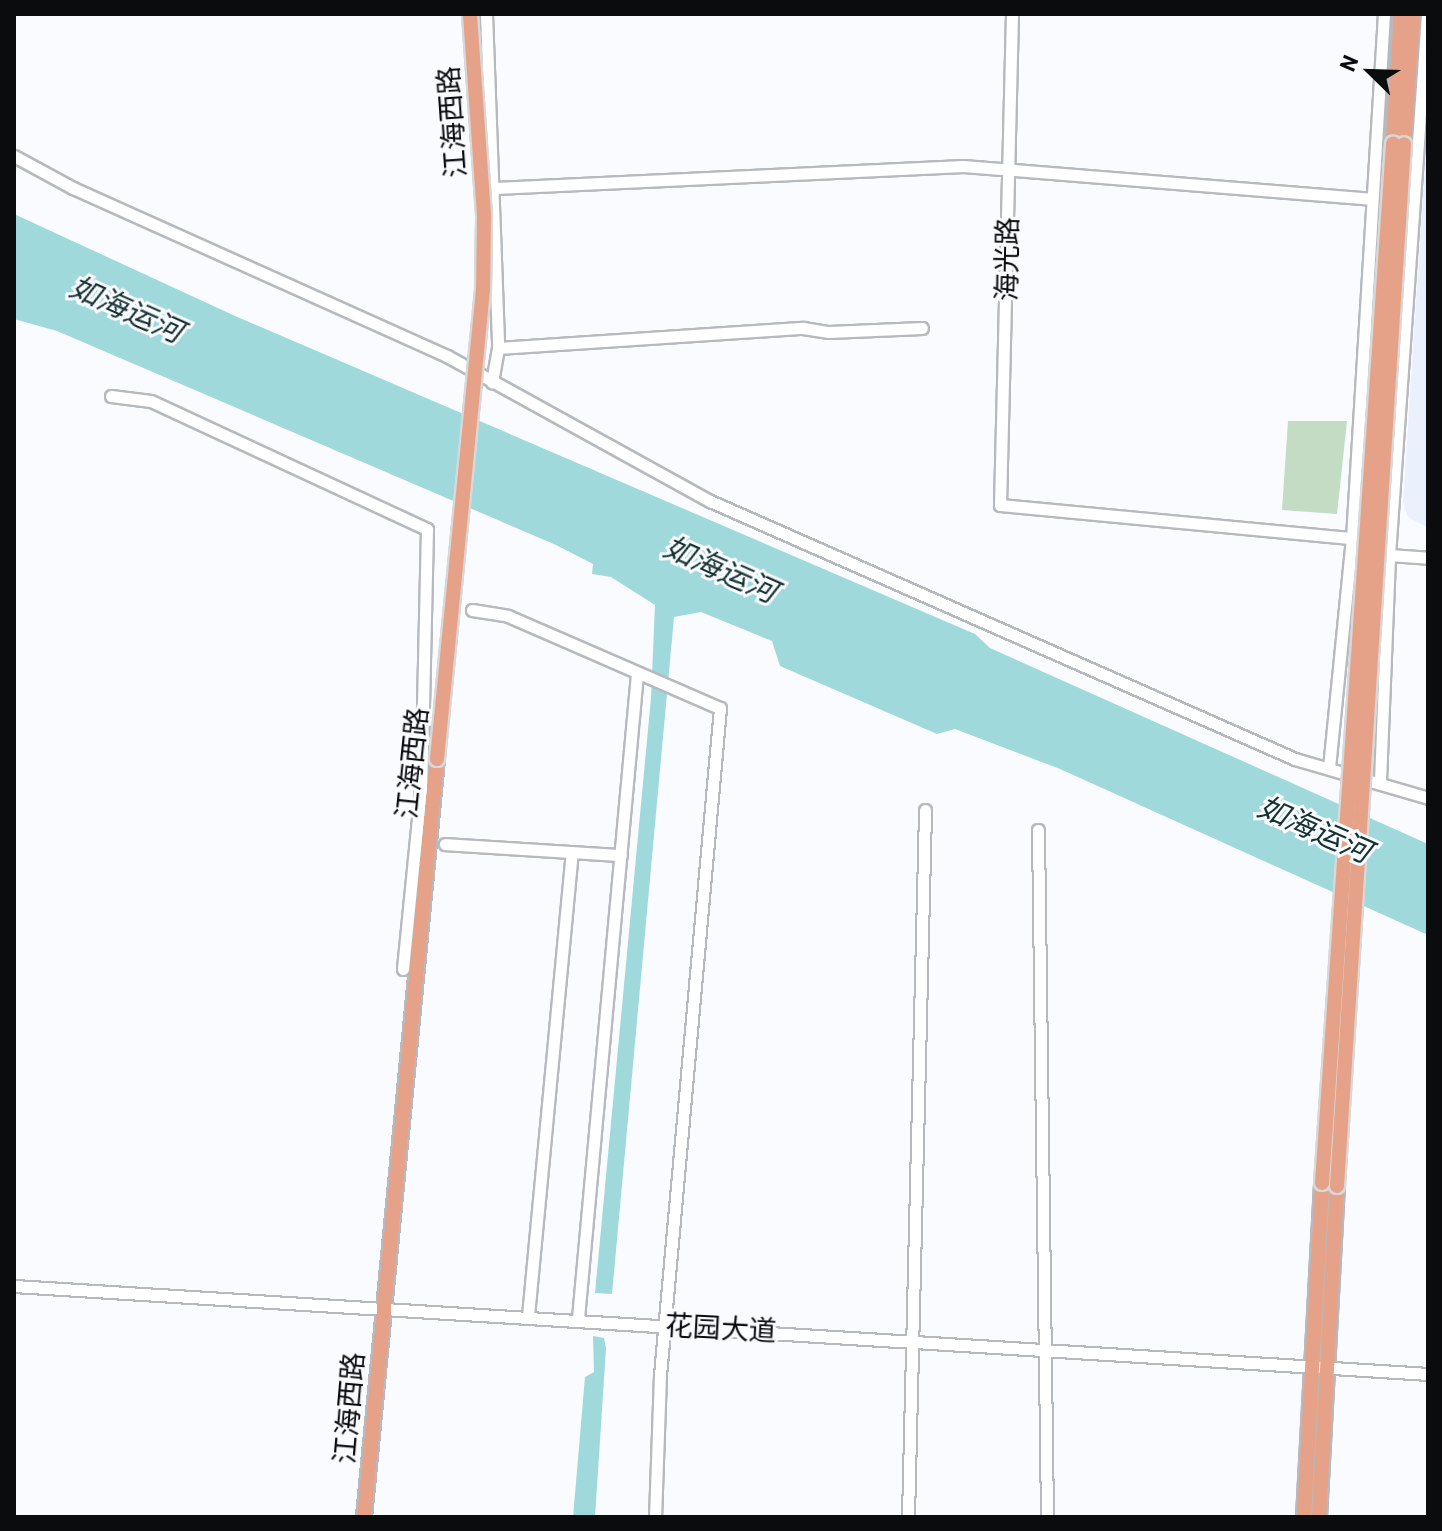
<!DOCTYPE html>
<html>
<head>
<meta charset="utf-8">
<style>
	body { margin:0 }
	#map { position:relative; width:1442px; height:1531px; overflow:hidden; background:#f9fbff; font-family:Barlow,"Noto Sans SC",sans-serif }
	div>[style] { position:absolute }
	.built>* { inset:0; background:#eaf1fc }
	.green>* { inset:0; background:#c4dcc4 }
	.water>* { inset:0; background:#a0d9db }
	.roads { filter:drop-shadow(2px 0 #b6b9bd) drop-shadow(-2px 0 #b6b9bd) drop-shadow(0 2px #b6b9bd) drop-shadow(0 -2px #b6b9bd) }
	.minor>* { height:11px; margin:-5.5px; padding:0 5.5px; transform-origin:5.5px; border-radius:5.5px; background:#fff }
	.major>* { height:14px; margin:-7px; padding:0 7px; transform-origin:7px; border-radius:7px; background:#e6a288 }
	.bridges { filter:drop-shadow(2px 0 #d8d8d8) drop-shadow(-2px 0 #d8d8d8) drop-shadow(0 2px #d8d8d8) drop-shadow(0 -2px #d8d8d8) }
	.major-bridge>* { height:14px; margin:-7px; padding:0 7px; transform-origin:7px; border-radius:7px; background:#e6a288 }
	span { translate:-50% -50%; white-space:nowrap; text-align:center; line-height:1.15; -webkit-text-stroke:6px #f9fbff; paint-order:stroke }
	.street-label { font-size:28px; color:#0b0c0d }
	.water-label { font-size:30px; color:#153233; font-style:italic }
	.frame { position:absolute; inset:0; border:16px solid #0b0c0d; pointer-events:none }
	.north { position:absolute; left:1330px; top:32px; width:80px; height:80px; -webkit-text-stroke:6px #f9fbff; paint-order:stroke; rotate:293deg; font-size:22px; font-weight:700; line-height:32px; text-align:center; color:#0b0c0d }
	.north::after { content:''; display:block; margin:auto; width:28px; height:36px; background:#0b0c0d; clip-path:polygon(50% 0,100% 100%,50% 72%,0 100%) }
</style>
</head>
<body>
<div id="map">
	<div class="built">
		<div style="clip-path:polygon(1428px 117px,1428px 528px,1408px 517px,1403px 503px)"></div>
	</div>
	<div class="green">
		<div style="clip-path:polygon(1288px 421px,1347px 421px,1337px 514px,1282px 510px)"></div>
	</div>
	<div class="water">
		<div style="clip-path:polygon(14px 214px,233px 315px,975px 634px,990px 648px,1428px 844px,1428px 935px,1060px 769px,955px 729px,937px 734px,780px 666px,772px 641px,701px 612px,674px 617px,612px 1294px,595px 1293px,651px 698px,655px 605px,611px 577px,592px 574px,593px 564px,556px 545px,57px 331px,14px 319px)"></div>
		<div style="clip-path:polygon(593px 1336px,604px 1338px,606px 1348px,595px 1517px,573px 1517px,585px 1377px,594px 1372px)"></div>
	</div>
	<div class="roads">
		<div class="minor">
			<div style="left:486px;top:14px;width:334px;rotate:87.9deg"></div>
			<div style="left:498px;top:348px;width:35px;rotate:100deg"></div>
			<div style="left:1012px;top:14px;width:491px;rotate:91.4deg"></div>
			<div style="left:1000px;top:505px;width:354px;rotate:5.4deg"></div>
			<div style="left:1352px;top:538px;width:41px;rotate:24.7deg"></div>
			<div style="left:1389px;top:555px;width:39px;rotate:4deg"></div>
			<div style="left:14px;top:156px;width:67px;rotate:28.5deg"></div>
			<div style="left:73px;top:188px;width:410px;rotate:24.2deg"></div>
			<div style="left:447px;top:356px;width:300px;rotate:28.9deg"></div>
			<div style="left:710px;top:501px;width:639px;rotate:23.8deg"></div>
			<div style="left:1295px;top:759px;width:139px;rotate:16.3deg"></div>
			<div style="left:495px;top:188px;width:469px;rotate:-2.7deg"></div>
			<div style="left:963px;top:166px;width:409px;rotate:4.6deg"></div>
			<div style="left:498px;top:348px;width:306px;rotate:-3.8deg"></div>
			<div style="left:803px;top:328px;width:26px;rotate:9deg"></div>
			<div style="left:829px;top:332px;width:93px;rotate:-2.5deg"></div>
			<div style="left:111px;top:396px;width:40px;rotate:7.1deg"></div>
			<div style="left:151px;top:401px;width:304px;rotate:24.9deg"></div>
			<div style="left:427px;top:529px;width:259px;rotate:91.3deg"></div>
			<div style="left:421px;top:788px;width:182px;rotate:95.7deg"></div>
			<div style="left:472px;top:610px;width:36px;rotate:9deg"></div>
			<div style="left:508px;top:616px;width:231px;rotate:23.5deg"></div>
			<div style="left:720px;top:708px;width:670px;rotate:95.14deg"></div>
			<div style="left:660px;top:1375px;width:142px;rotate:92deg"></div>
			<div style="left:1329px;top:768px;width:231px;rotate:-84.3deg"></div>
			<div style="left:1352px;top:538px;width:525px;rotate:-86.51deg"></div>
			<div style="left:1380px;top:781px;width:226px;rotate:-87.7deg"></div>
			<div style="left:1389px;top:555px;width:542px;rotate:-85.98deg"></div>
			<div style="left:1038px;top:830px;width:687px;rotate:89.25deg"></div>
			<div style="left:445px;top:844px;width:176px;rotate:3.6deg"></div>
			<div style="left:14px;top:1286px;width:1417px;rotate:3.56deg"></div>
			<div style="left:528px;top:1316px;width:466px;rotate:-84.6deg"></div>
			<div style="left:578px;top:1318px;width:648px;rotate:-84.77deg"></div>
			<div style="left:908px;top:1517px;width:707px;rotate:-88.62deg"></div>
		</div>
		<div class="major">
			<div style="left:1393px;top:143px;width:129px;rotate:-86.5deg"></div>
			<div style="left:1404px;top:144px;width:130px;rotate:-86deg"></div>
			<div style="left:364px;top:1517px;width:762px;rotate:-84.5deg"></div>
			<div style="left:1304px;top:1517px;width:334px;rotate:-86.9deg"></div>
			<div style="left:1319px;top:1517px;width:331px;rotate:-86.9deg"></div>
		</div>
	</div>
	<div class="bridges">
		<div class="major-bridge">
			<div style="left:437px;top:759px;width:470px;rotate:-84.4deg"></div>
			<div style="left:483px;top:291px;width:76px;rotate:-89.2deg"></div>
			<div style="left:484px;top:215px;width:201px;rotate:-94deg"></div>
			<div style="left:1322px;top:1183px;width:1042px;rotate:-86.09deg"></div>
			<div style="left:1337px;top:1186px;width:1044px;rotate:-86.32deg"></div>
		</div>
	</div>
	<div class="street-label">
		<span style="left:451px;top:122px;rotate:-94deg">江海西路</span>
		<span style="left:1006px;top:259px;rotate:-89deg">海光路</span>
		<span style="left:411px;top:763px;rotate:-84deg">江海西路</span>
		<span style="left:721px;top:1327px;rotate:3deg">花园大道</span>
		<span style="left:348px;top:1408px;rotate:-85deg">江海西路</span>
	</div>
	<div class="water-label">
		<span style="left:127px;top:308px;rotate:24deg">如海运河</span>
		<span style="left:721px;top:568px;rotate:24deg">如海运河</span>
		<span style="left:1315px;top:828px;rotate:24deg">如海运河</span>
	</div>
	<div class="frame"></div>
	<div class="north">N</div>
</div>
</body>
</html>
